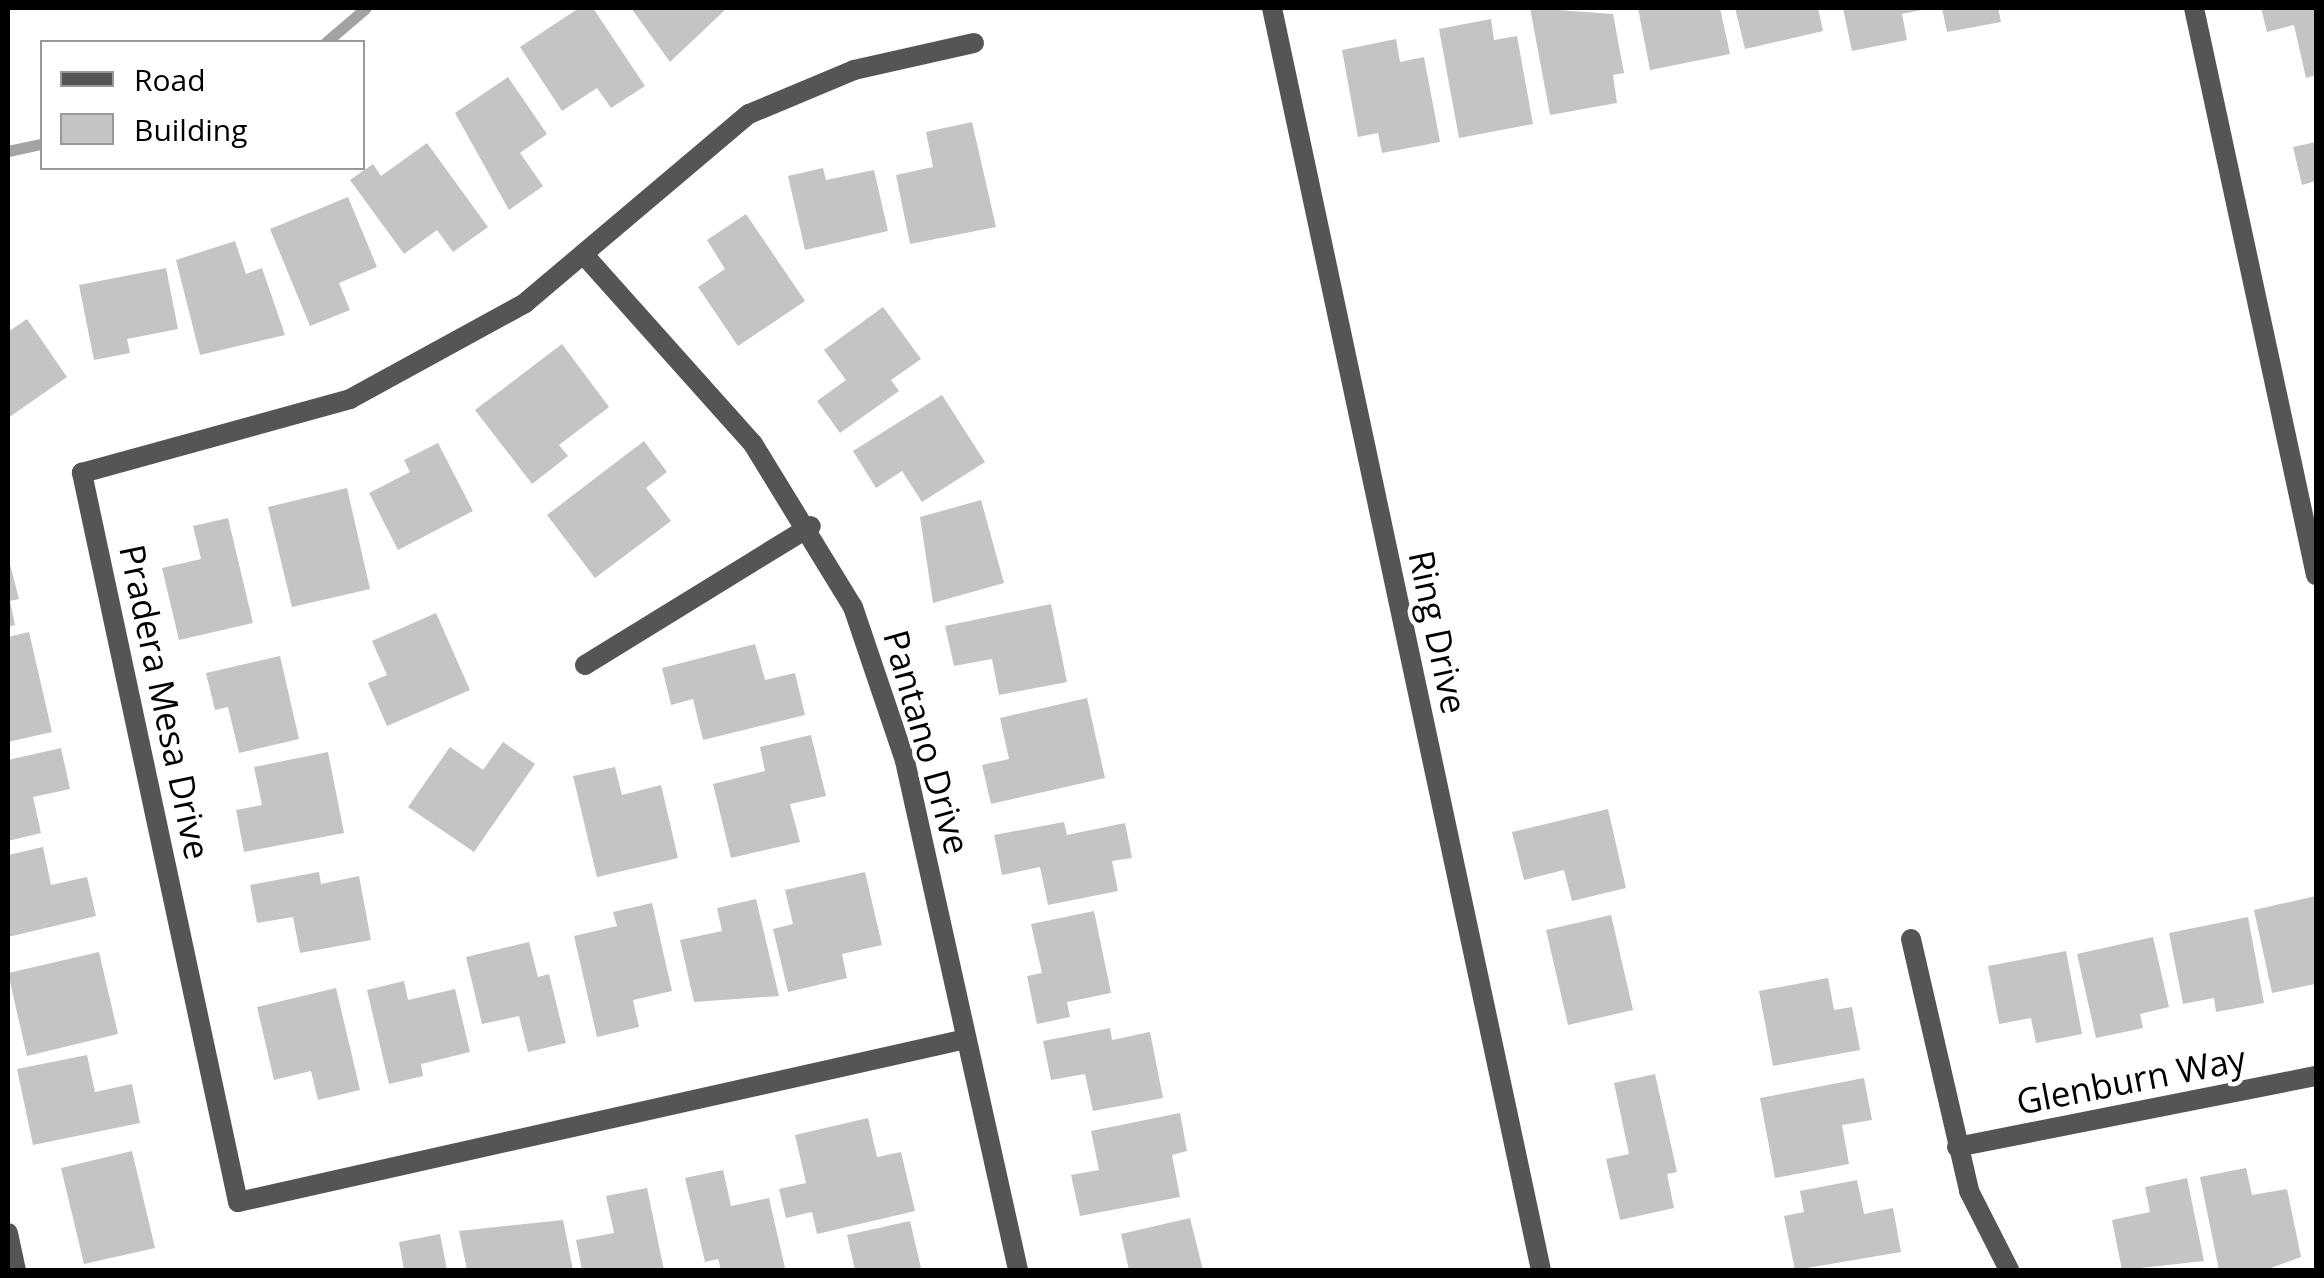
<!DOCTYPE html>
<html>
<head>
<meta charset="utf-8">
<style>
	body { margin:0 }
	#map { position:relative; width:2324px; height:1278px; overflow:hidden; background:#fff; font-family:"Open Sans",sans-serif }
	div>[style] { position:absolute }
	.stream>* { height:11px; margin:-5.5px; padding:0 5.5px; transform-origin:5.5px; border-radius:5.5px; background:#a3a3a3 }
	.building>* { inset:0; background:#c4c4c4 }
	.street>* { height:20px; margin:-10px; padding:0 10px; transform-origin:10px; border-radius:10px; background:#555 }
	span { translate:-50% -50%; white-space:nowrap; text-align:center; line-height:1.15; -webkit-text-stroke:9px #fff; paint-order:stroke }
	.street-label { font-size:35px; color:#000 }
	.frame { position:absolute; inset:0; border:10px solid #000; pointer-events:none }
	.legend { position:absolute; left:40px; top:40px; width:325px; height:130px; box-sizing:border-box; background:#fff; border:2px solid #999; margin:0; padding:12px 18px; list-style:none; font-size:30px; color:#000 }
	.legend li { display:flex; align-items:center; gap:20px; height:50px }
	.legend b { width:50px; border:2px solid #999 }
</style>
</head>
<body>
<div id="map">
	<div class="stream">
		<div style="left:326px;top:42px;width:52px;rotate:-40.4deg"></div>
		<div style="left:8px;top:151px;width:35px;rotate:-12deg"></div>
	</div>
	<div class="building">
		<div style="clip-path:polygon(579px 8px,593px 8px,645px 86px,611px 108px,597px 88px,562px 111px,520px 47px)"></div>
		<div style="clip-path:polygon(631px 8px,727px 8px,670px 62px)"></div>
		<div style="clip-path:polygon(1530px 8px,1613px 14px,1624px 73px,1613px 75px,1617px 103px,1550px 115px)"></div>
		<div style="clip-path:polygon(1638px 8px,1720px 8px,1730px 54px,1650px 70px)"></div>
		<div style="clip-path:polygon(1735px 8px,1818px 8px,1823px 31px,1745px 49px)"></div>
		<div style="clip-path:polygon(1843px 8px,1926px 8px,1926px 9px,1902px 14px,1907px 40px,1852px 51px)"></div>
		<div style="clip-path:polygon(1942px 8px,1998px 8px,2001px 22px,1947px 32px)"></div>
		<div style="clip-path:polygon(2261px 8px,2316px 8px,2316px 75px,2306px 78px,2294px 25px,2267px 32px)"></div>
		<div style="clip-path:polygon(1491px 19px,1494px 40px,1517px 36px,1533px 124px,1459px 138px,1439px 29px)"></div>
		<div style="clip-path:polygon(1396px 39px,1400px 62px,1424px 57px,1440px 142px,1382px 153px,1378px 133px,1358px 137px,1342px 50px)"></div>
		<div style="clip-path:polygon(508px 77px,547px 134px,520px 153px,543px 186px,509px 210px,455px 113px)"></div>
		<div style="clip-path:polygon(972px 122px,996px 227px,910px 244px,896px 175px,933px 167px,926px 132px)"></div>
		<div style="clip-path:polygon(2316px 142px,2316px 181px,2302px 185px,2293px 147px)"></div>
		<div style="clip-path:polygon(427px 143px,488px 227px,453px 252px,437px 230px,404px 254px,350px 180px,373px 164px,381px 176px)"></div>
		<div style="clip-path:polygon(823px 168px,826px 180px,874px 170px,888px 231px,805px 250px,788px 176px)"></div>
		<div style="clip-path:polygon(348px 197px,377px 267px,339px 283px,350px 310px,310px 326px,270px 229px)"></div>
		<div style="clip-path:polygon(746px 214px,805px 301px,738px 346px,698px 287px,725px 269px,707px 240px)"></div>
		<div style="clip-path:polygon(235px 241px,246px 274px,262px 268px,285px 335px,200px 355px,176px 260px)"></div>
		<div style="clip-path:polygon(166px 268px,178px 329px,127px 339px,130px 353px,94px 360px,79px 285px)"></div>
		<div style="clip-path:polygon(883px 307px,921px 359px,891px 380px,899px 391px,840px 433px,817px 401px,846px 380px,824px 350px)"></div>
		<div style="clip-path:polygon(27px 319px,67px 377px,8px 418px,8px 332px)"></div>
		<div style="clip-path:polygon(562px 344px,609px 407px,559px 445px,568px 456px,532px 484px,475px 410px)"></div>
		<div style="clip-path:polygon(942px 395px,985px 462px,922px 502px,902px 471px,876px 488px,853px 451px)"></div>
		<div style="clip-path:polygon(644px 441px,667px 472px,646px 488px,671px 521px,595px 578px,547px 515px)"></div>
		<div style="clip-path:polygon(438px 443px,473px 511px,398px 550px,369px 493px,410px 472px,404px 460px)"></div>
		<div style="clip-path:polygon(347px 488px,370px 589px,292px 607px,268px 507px)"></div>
		<div style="clip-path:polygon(981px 500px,1004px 583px,933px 603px,920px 517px)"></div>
		<div style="clip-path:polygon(228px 518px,253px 623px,179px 640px,162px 568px,201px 559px,193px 526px)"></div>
		<div style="clip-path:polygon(8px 556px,19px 599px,10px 601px,15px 625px,8px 627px)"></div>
		<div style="clip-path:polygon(1051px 604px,1067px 682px,999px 695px,992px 659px,954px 666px,945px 626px)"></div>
		<div style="clip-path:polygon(436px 613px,470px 690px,387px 726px,368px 683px,387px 675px,372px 641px)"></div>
		<div style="clip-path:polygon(29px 632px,52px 732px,8px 742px,8px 637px)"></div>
		<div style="clip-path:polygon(755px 644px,765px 680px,795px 673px,805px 715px,703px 740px,693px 699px,671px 705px,662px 668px)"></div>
		<div style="clip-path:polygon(280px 656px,299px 739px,239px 753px,228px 707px,215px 710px,206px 673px)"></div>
		<div style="clip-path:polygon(1087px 698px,1105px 778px,991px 804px,982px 765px,1009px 759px,1000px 718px)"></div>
		<div style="clip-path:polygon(811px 735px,826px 796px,790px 804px,800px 842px,731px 858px,713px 784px,765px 771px,760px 747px)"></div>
		<div style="clip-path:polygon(503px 742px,535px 764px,474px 852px,408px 807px,450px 747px,483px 770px)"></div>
		<div style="clip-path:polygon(61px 748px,70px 789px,33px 797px,41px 833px,8px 841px,8px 760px)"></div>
		<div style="clip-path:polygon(328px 752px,344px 833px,244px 852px,236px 810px,262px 805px,254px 767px)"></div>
		<div style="clip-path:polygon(615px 767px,622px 795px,661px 785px,678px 858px,597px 877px,573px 776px)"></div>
		<div style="clip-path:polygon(1608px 809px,1626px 888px,1572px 901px,1564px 870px,1524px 880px,1512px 832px)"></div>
		<div style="clip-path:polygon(1064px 822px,1067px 835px,1125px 823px,1132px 858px,1112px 861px,1118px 891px,1048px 905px,1040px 867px,1002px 875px,994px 835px)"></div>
		<div style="clip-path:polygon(43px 847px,51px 885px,87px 877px,96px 916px,8px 937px,8px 855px)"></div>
		<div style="clip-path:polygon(319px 872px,321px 884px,359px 876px,371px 940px,300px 953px,293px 917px,257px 923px,250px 885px)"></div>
		<div style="clip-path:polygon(865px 872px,882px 945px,842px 954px,847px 978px,788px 992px,773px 929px,793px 924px,785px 890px)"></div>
		<div style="clip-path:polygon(2316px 896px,2315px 984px,2272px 993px,2254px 910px)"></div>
		<div style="clip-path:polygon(756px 899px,779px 996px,694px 1002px,680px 940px,722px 931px,717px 908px)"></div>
		<div style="clip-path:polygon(652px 903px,672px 991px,633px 1000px,639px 1027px,597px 1037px,574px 936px,617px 926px,613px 912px)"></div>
		<div style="clip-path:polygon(1094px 911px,1111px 993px,1067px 1002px,1070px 1017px,1037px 1024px,1027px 976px,1042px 973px,1031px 924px)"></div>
		<div style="clip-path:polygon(1611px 915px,1633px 1010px,1568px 1025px,1546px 930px)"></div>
		<div style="clip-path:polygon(2248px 917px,2264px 1003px,2216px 1012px,2214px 998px,2183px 1004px,2169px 933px)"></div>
		<div style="clip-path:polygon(2153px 937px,2169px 1007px,2140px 1014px,2143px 1028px,2096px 1038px,2077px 954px)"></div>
		<div style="clip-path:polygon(529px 942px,538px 977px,549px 974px,566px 1043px,528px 1052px,519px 1016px,482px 1024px,466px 957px)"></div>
		<div style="clip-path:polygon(2066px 951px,2082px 1034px,2036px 1043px,2031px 1018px,1999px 1024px,1988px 966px)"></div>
		<div style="clip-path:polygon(99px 952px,118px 1034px,27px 1056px,8px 973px)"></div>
		<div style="clip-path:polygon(1828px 978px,1834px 1010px,1852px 1007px,1860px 1050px,1773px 1066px,1759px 991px)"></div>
		<div style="clip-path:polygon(404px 981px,408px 1000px,455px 989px,470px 1052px,421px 1064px,423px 1076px,389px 1084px,367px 990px)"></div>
		<div style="clip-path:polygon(336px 988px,360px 1090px,318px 1100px,311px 1071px,274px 1080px,257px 1007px)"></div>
		<div style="clip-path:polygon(1110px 1028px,1112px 1040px,1150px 1032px,1163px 1098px,1093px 1111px,1085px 1074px,1051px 1080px,1043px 1041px)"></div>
		<div style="clip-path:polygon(87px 1055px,95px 1092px,132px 1084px,140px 1123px,33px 1145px,17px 1069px)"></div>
		<div style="clip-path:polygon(1655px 1074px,1677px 1172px,1667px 1174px,1674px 1208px,1620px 1220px,1606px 1159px,1629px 1154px,1614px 1083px)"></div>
		<div style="clip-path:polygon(1864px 1078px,1872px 1120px,1842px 1125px,1849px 1164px,1775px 1178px,1760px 1098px)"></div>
		<div style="clip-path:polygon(1180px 1113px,1187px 1151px,1172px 1155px,1180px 1197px,1080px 1216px,1071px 1175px,1099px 1170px,1091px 1131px)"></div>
		<div style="clip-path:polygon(868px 1118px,877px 1157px,901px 1152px,915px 1211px,817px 1234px,812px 1212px,786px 1218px,779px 1189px,806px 1183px,795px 1135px)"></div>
		<div style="clip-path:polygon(132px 1151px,155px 1248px,84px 1264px,61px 1168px)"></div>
		<div style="clip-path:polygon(2246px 1168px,2252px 1195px,2287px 1189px,2301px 1257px,2265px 1270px,2219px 1270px,2200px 1177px)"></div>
		<div style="clip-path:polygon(723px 1170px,731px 1206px,769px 1198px,785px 1268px,721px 1270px,718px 1259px,705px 1262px,685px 1178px)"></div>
		<div style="clip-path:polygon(2187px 1178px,2204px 1261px,2122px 1270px,2112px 1220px,2150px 1212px,2145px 1187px)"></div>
		<div style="clip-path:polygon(1857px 1180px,1864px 1214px,1893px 1208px,1901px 1252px,1795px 1270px,1784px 1216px,1804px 1212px,1800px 1191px)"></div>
		<div style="clip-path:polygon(647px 1188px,664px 1270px,582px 1270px,576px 1240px,614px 1233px,606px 1196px)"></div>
		<div style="clip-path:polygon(1190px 1218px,1203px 1270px,1129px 1270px,1121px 1234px)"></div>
		<div style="clip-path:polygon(563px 1220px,573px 1270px,467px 1270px,459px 1231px)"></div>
		<div style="clip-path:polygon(910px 1221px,921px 1268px,930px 1270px,855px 1270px,847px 1235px)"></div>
		<div style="clip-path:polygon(440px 1234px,447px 1270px,404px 1270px,399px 1242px)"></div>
	</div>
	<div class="street">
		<div style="left:1272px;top:8px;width:1290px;rotate:77.97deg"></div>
		<div style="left:2194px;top:8px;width:580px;rotate:77.86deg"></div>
		<div style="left:585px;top:256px;width:252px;rotate:48.2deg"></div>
		<div style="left:753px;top:444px;width:191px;rotate:58.5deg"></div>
		<div style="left:853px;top:607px;width:163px;rotate:71.3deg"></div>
		<div style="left:905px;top:761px;width:521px;rotate:77.48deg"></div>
		<div style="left:585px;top:665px;width:265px;rotate:-31.6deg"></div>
		<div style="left:1911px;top:939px;width:259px;rotate:77deg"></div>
		<div style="left:1969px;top:1191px;width:89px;rotate:63.1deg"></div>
		<div style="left:966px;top:1039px;width:746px;rotate:167.38deg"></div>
		<div style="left:238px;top:1202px;width:746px;rotate:-102.08deg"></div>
		<div style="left:82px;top:473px;width:278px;rotate:-15.4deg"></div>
		<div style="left:350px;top:399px;width:200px;rotate:-28.7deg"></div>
		<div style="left:525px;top:303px;width:293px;rotate:-40.2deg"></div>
		<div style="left:749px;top:114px;width:114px;rotate:-22.7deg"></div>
		<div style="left:854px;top:70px;width:123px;rotate:-12.7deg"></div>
		<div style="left:1957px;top:1147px;width:366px;rotate:-11.2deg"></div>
		<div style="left:8px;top:1233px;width:38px;rotate:78deg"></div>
	</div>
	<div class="street-label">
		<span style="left:1438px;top:632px;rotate:78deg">Ring Drive</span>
		<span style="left:165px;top:702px;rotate:78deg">Pradera Mesa Drive</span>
		<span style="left:927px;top:742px;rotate:74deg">Pantano Drive</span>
		<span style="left:2131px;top:1080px;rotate:-11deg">Glenburn Way</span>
	</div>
	<div class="frame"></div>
	<ul class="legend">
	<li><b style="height:12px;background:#555"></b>Road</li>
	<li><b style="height:28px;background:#c4c4c4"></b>Building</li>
	</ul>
</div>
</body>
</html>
